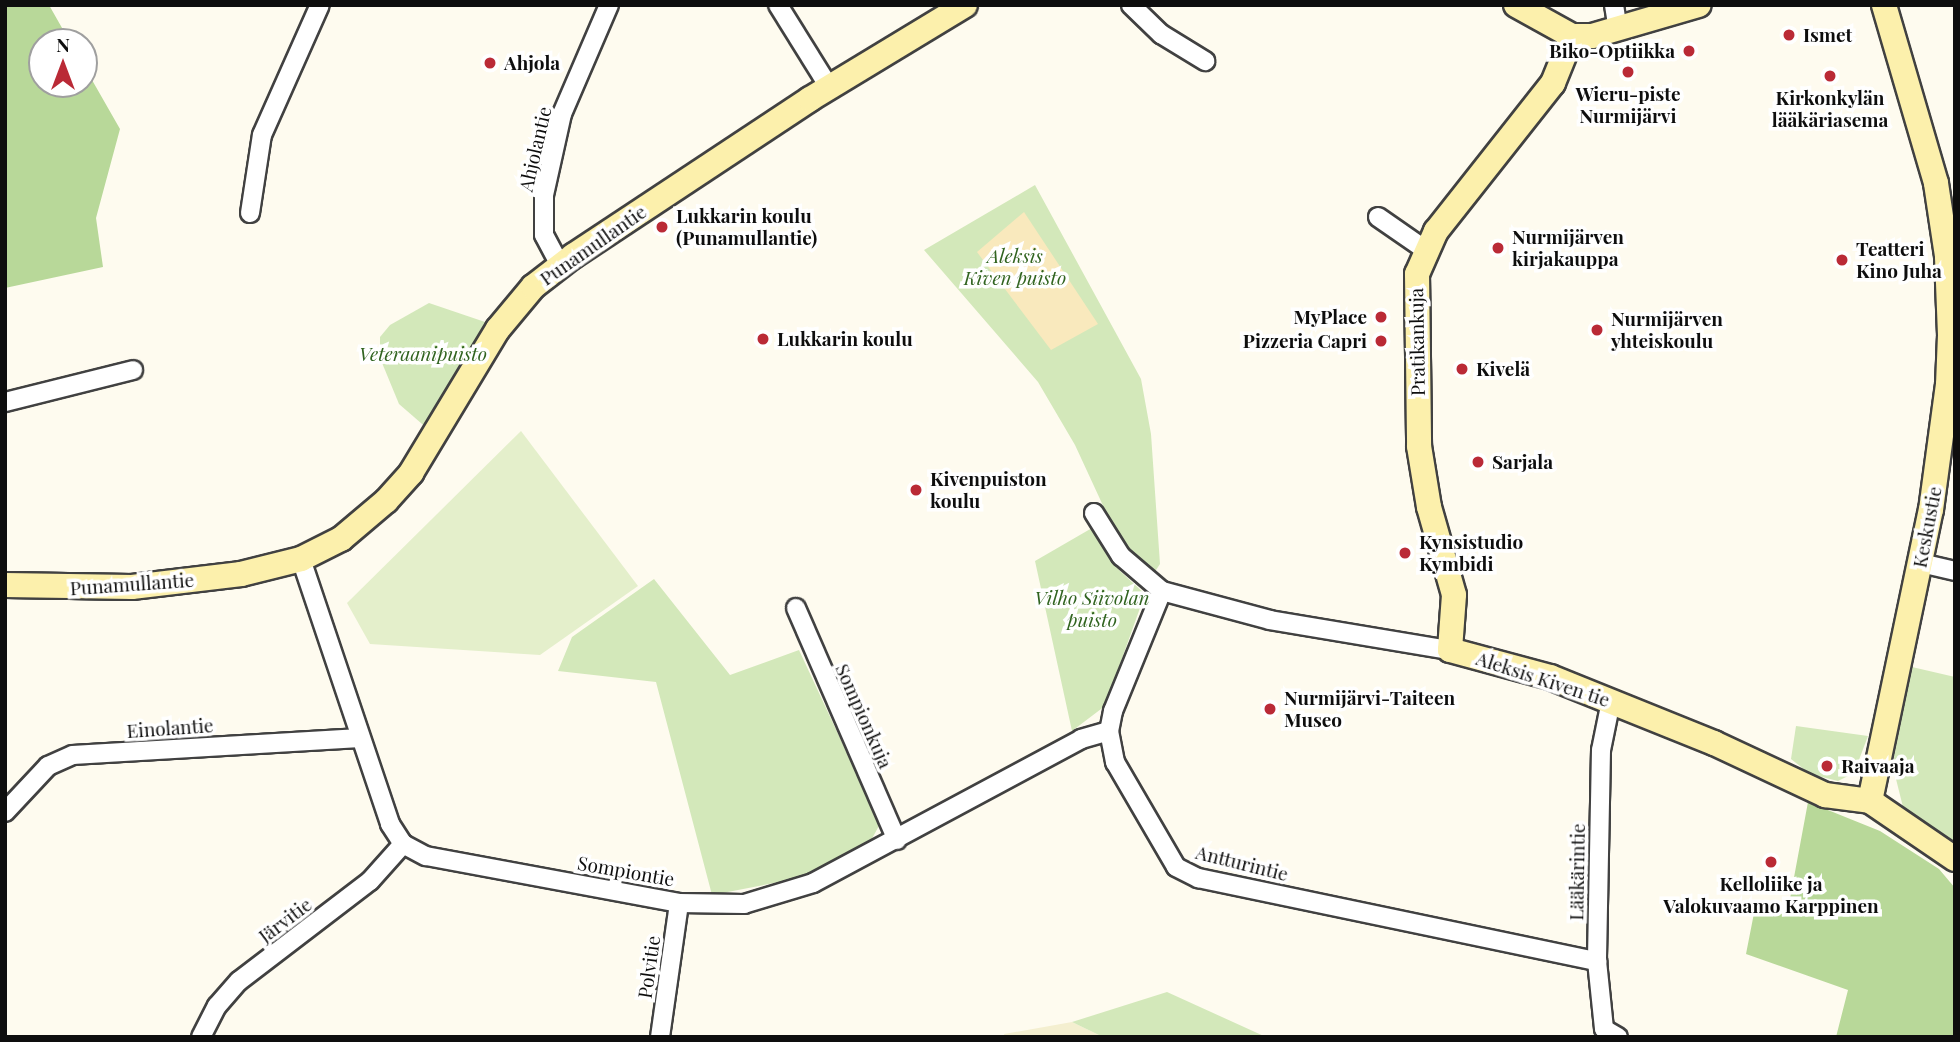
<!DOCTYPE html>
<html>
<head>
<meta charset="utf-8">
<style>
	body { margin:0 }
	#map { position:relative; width:1960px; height:1042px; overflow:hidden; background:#fefbef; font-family:"Playfair Display",serif }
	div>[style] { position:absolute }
	.farmland>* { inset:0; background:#f4efd0 }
	.green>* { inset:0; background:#d3e8ba }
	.forest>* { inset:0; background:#b8d899 }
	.sand>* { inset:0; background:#f9e9bd }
	.pitch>* { inset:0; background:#e4efcb }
	.roads { filter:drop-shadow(2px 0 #414141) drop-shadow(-2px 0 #414141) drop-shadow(0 2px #414141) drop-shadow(0 -2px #414141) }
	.street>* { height:18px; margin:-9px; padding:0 9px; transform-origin:9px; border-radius:9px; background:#fff }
	.secondary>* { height:24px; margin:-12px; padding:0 12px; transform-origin:12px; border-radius:12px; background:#fcf0ac }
	.dots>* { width:19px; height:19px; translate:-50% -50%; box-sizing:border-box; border:4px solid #fff; border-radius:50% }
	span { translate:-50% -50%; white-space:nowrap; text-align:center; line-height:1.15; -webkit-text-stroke:7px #fff; paint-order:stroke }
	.poi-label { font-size:19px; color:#0e0e0e; font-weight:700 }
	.left { translate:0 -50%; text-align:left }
	.right { translate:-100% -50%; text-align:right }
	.street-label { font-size:19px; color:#0e0e0e }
	.park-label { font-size:19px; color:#316420; font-style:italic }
	.frame { position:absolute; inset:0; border:7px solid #0e0e0e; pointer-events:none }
	.north { position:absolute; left:28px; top:28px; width:70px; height:70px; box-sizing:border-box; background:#fff; border:2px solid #9f9f9f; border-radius:50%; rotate:0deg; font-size:19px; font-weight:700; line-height:28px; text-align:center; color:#0e0e0e }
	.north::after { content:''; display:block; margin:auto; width:24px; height:32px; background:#ba2a36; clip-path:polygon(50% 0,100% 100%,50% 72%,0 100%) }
</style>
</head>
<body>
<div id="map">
	<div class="farmland">
		<div style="clip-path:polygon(1072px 1022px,1103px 1037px,1005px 1037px,1004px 1034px)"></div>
	</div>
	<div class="green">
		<div style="clip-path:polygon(1035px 185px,1141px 379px,1151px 434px,1160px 564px,1154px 573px,1118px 538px,1075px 445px,1038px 382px,924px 250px)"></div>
		<div style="clip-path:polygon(429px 303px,488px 323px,429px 430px,399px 404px,380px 358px,380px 337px,390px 325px)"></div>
		<div style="clip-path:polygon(1092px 528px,1120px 571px,1145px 594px,1105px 706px,1072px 731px,1035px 561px)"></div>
		<div style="clip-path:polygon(654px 579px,730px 675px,799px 650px,880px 824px,869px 844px,795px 879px,712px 895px,656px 682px,558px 671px,572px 637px)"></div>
		<div style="clip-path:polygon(1912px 667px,1955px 677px,1955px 845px,1904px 811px,1895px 775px,1894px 755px)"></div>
		<div style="clip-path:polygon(1796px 726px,1868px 736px,1854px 773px,1838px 781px,1810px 774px,1791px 759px)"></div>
		<div style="clip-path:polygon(1167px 992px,1266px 1037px,1103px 1037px,1072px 1022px)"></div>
	</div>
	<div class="forest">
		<div style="clip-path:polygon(5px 5px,49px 5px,70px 42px,42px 42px,42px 84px,84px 84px,84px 66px,120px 129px,96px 218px,103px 267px,5px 288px)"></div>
		<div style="clip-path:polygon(1808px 802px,1880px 831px,1939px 869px,1955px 888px,1955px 1037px,1836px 1037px,1848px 990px,1746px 954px,1755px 908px,1787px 915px)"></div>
	</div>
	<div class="sand">
		<div style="clip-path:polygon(1024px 212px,1098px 324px,1051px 350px,977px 252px)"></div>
	</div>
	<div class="pitch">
		<div style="clip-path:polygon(521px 431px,638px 586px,540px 655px,370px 644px,347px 603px)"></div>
	</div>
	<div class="roads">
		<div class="street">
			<div style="left:778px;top:5px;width:97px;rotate:58.1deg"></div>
			<div style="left:1131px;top:5px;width:42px;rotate:44deg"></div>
			<div style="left:1161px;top:34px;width:52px;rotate:31.5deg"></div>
			<div style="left:1614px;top:5px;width:24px;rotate:81deg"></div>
			<div style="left:250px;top:213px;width:79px;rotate:-81.3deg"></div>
			<div style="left:262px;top:135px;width:142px;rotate:-66deg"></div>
			<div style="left:1378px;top:217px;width:56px;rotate:34.8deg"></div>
			<div style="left:560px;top:265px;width:34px;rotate:-118deg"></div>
			<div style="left:544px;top:235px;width:40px;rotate:-90deg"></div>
			<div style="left:544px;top:195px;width:83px;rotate:-77.5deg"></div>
			<div style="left:562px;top:114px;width:119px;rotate:-66.7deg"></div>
			<div style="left:5px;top:402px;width:132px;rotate:-14deg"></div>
			<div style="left:1094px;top:513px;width:51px;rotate:57.9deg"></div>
			<div style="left:1121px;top:556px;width:54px;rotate:40.5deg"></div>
			<div style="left:1162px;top:591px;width:112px;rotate:15deg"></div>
			<div style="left:1270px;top:620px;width:182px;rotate:9.5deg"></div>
			<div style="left:301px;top:559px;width:280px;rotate:71.4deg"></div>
			<div style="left:390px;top:824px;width:24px;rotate:57deg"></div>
			<div style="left:403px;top:844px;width:26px;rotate:28deg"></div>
			<div style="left:426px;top:856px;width:257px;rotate:10.5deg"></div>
			<div style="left:679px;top:903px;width:65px;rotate:0.9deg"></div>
			<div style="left:744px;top:904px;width:72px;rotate:-16.9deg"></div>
			<div style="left:813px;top:883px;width:304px;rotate:-28.2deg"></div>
			<div style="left:1081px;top:739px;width:29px;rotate:-16deg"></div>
			<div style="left:1921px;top:563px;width:35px;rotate:13deg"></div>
			<div style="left:1162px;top:591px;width:130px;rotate:112.2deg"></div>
			<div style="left:1113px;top:711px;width:20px;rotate:101deg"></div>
			<div style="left:1109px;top:731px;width:32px;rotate:79deg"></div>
			<div style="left:1115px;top:762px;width:121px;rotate:59.8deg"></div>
			<div style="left:1176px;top:867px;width:25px;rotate:27deg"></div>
			<div style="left:1198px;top:878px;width:408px;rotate:11.8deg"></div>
			<div style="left:796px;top:608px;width:253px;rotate:66.5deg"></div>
			<div style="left:1611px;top:701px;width:50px;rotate:101.5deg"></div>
			<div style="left:1601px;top:750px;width:211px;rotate:91.1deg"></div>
			<div style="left:1597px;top:961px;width:68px;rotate:84.1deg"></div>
			<div style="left:1604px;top:1029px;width:16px;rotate:30deg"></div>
			<div style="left:5px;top:812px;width:63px;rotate:-46.9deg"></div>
			<div style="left:48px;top:766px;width:27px;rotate:-24deg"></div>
			<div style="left:73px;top:755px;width:287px;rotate:-3.4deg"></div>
			<div style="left:201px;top:1037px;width:35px;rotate:-63deg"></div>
			<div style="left:217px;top:1006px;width:33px;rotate:-49deg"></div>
			<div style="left:239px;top:981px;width:165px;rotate:-37.4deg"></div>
			<div style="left:370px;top:881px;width:50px;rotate:-48.3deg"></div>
			<div style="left:660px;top:1037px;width:135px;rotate:-81.9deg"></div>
		</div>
		<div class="secondary">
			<div style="left:1516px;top:5px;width:64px;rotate:29deg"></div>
			<div style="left:1572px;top:36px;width:20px"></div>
			<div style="left:1592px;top:36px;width:111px;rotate:-16.2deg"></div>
			<div style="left:1572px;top:36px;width:51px;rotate:112deg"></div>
			<div style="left:1553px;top:83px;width:189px;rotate:128.3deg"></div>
			<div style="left:1436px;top:231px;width:47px;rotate:113.8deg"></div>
			<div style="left:1417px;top:274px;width:172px;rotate:89.3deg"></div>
			<div style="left:1419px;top:446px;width:62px;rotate:80.7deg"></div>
			<div style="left:1429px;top:507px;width:91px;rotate:74.1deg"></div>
			<div style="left:1454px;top:595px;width:55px;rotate:94.2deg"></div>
			<div style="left:1450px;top:650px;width:104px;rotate:15.1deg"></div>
			<div style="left:1550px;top:677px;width:177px;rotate:21.9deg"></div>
			<div style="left:1714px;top:743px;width:123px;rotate:25.1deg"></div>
			<div style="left:1825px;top:795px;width:45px;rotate:7.6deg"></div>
			<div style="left:1870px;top:801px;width:103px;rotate:34.3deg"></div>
			<div style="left:5px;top:585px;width:127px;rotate:0.9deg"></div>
			<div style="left:132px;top:587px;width:110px;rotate:-6.8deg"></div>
			<div style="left:241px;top:574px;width:62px;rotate:-14deg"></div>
			<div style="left:301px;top:559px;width:45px;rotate:-26.6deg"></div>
			<div style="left:341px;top:539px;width:59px;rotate:-40.2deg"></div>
			<div style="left:386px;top:501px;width:38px;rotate:-48deg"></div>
			<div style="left:411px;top:473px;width:168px;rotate:-58.9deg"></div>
			<div style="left:498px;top:329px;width:55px;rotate:-50.2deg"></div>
			<div style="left:533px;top:287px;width:51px;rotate:-37.8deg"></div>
			<div style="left:573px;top:256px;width:284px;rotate:-33.5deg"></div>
			<div style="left:810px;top:99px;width:181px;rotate:-31.2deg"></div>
			<div style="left:1870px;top:801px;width:297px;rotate:-78.2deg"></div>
			<div style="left:1931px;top:510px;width:126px;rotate:-82.3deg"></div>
			<div style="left:1948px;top:385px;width:50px;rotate:-87.7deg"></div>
			<div style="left:1950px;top:335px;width:79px;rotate:-92.2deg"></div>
			<div style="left:1947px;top:256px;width:74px;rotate:-98.6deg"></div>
			<div style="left:1936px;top:183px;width:185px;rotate:-106.3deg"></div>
		</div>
	</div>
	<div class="dots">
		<div style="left:1789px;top:35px;background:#ba2a36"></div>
		<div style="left:1689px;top:51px;background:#ba2a36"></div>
		<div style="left:490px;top:63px;background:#ba2a36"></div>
		<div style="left:1628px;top:72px;background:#ba2a36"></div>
		<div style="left:1830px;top:76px;background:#ba2a36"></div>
		<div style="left:662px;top:227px;background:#ba2a36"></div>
		<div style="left:1498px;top:248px;background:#ba2a36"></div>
		<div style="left:1842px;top:260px;background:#ba2a36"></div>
		<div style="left:1381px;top:317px;background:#ba2a36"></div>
		<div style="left:1597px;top:330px;background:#ba2a36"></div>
		<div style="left:763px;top:339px;background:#ba2a36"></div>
		<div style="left:1381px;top:341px;background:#ba2a36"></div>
		<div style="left:1462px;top:369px;background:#ba2a36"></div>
		<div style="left:1478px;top:462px;background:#ba2a36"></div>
		<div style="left:916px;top:490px;background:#ba2a36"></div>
		<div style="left:1405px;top:553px;background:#ba2a36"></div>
		<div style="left:1270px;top:709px;background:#ba2a36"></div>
		<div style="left:1827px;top:766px;background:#ba2a36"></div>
		<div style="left:1771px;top:862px;background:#ba2a36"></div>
	</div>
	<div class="poi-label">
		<span class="left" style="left:1803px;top:35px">Ismet</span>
		<span class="right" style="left:1675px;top:51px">Biko-Optiikka</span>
		<span class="left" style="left:504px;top:63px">Ahjola</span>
		<span style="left:1628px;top:105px">Wieru-piste<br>Nurmijärvi</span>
		<span style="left:1830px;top:109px">Kirkonkylän<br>lääkäriasema</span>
		<span class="left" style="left:676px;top:227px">Lukkarin koulu<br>(Punamullantie)</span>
		<span class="left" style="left:1512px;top:248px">Nurmijärven<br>kirjakauppa</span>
		<span class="left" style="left:1856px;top:260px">Teatteri<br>Kino Juha</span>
		<span class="right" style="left:1367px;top:317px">MyPlace</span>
		<span class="left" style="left:1611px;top:330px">Nurmijärven<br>yhteiskoulu</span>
		<span class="left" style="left:777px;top:339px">Lukkarin koulu</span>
		<span class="right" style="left:1367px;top:341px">Pizzeria Capri</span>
		<span class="left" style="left:1476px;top:369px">Kivelä</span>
		<span class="left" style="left:1492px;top:462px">Sarjala</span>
		<span class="left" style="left:930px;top:490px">Kivenpuiston<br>koulu</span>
		<span class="left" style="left:1419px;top:553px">Kynsistudio<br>Kymbidi</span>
		<span class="left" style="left:1284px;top:709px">Nurmijärvi-Taiteen<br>Museo</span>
		<span class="left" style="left:1841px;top:766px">Raivaaja</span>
		<span style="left:1771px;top:895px">Kelloliike ja<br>Valokuvaamo Karppinen</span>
	</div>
	<div class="street-label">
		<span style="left:535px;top:149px;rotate:-77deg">Ahjolantie</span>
		<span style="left:593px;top:245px;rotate:-35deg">Punamullantie</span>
		<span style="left:1417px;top:342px;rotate:-91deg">Pratikankuja</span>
		<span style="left:1927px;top:527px;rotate:-79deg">Keskustie</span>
		<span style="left:132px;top:584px;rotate:-4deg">Punamullantie</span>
		<span style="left:1543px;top:679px;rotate:18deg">Aleksis Kiven tie</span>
		<span style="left:864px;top:716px;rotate:66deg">Sompionkuja</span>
		<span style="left:170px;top:728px;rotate:-4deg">Einolantie</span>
		<span style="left:1242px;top:863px;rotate:14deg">Antturintie</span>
		<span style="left:626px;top:871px;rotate:10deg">Sompiontie</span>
		<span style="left:1577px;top:872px;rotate:-89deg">Lääkärintie</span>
		<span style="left:285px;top:920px;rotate:-37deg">Järvitie</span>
		<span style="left:649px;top:967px;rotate:-82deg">Polvitie</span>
	</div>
	<div class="park-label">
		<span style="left:1015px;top:267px">Aleksis<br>Kiven puisto</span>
		<span style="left:423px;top:354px">Veteraanipuisto</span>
		<span style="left:1092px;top:609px">Vilho Siivolan<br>puisto</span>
	</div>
	<div class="frame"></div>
	<div class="north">N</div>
</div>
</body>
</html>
